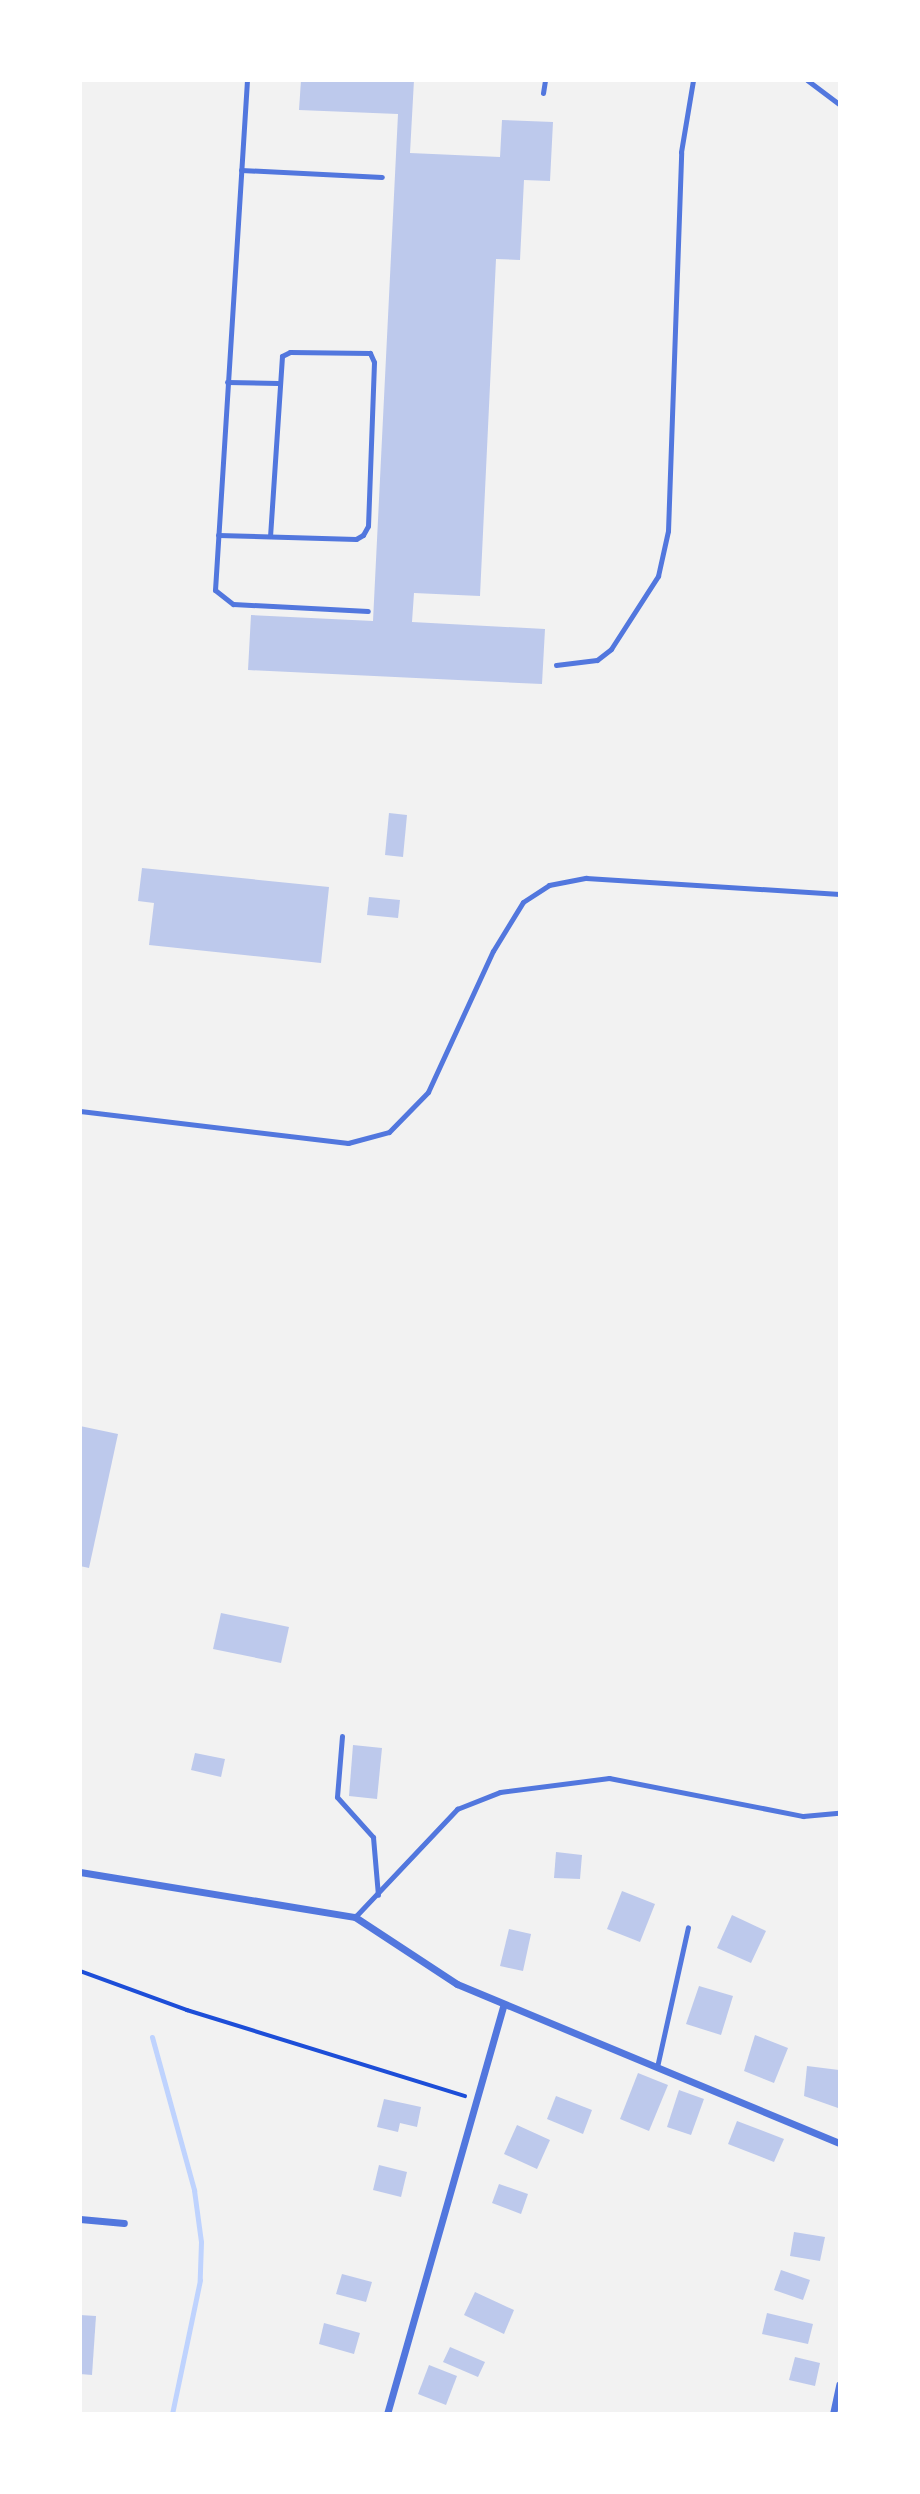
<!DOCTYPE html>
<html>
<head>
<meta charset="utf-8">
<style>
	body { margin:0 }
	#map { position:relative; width:920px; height:2494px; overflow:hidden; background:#f2f2f2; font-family:"Golos Text",sans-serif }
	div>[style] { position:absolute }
	.stream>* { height:5px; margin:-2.5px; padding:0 2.5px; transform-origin:2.5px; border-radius:2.5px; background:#bfd3fe }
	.building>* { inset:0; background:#bdc9ec }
	.path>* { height:3.5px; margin:-1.75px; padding:0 1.75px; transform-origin:1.75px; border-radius:1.75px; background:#1d4ed8 }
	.service>* { height:5px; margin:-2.5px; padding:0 2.5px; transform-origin:2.5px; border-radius:2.5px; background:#5277de }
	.minor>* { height:7px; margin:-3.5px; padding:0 3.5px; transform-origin:3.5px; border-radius:3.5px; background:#5277de }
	span { translate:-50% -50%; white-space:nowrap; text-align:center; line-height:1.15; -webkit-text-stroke:6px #fff; paint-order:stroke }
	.frame { position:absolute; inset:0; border:82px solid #fff; pointer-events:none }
</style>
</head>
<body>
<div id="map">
	<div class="stream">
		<div style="left:152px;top:2037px;width:159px;rotate:74.6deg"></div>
		<div style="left:194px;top:2190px;width:52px;rotate:82.3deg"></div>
		<div style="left:201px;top:2242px;width:38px;rotate:92deg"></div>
		<div style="left:200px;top:2280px;width:137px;rotate:101.8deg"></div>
	</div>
	<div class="building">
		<div style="clip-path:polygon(301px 80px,414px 80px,410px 153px,500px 157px,502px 120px,553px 122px,550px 181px,524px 180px,520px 260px,496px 259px,480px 596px,414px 593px,412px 622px,545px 629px,542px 684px,248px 670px,251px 615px,373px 621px,398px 114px,299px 110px)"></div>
		<div style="clip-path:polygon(389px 813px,407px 815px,403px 857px,385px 855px)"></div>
		<div style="clip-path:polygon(142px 868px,329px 887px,321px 963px,149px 945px,154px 903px,138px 901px)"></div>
		<div style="clip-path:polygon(369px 897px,400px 900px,398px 918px,367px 915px)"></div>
		<div style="clip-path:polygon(80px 1426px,118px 1434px,89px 1568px,80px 1566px)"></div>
		<div style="clip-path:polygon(221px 1613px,289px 1627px,281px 1663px,213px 1649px)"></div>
		<div style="clip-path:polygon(353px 1745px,382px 1748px,377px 1799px,349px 1796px)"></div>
		<div style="clip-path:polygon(195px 1753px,225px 1759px,221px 1777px,191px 1770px)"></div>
		<div style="clip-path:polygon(556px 1852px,582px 1855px,580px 1879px,554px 1878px)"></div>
		<div style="clip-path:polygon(622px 1891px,655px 1904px,640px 1942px,607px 1929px)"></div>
		<div style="clip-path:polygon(732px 1915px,766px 1931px,751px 1963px,717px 1948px)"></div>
		<div style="clip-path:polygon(509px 1929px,531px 1934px,523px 1971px,500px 1966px)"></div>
		<div style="clip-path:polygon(699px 1986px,733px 1996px,721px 2035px,686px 2024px)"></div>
		<div style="clip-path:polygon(755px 2035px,788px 2048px,774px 2083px,744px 2071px)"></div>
		<div style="clip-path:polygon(807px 2066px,839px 2070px,838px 2108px,804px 2096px)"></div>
		<div style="clip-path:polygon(638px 2073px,668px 2085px,649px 2131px,620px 2119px)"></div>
		<div style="clip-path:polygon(679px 2090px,704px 2099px,691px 2135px,667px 2127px)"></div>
		<div style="clip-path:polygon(556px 2096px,592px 2110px,583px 2134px,547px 2119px)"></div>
		<div style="clip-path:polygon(384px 2099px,421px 2107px,417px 2127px,400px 2123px,398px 2132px,377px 2127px)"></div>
		<div style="clip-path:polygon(737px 2121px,784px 2139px,774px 2162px,728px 2144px)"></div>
		<div style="clip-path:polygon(517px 2125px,550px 2140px,537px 2169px,504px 2154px)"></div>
		<div style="clip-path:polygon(379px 2165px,407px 2172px,401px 2197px,373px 2190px)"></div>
		<div style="clip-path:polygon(499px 2184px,528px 2194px,521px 2214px,492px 2203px)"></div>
		<div style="clip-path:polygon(794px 2232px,825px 2237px,820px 2261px,790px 2256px)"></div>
		<div style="clip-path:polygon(781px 2270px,810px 2280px,803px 2300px,774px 2290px)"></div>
		<div style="clip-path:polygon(342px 2274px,372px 2282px,366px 2302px,336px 2294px)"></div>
		<div style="clip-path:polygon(475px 2292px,514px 2310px,504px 2334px,464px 2315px)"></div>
		<div style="clip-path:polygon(767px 2313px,813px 2324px,808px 2344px,762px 2334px)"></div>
		<div style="clip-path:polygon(80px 2315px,96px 2316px,92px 2375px,80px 2374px)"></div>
		<div style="clip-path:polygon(324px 2323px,360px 2333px,354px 2354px,319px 2344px)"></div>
		<div style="clip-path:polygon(450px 2347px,485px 2362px,478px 2377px,443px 2362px)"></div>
		<div style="clip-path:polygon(795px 2357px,820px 2363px,815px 2386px,789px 2380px)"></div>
		<div style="clip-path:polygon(429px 2365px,457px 2376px,446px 2405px,418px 2394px)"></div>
	</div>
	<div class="path">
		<div style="left:80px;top:1971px;width:114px;rotate:20deg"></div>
		<div style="left:187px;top:2010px;width:291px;rotate:17.2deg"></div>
	</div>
	<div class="service">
		<div style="left:247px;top:80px;width:511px;rotate:93.59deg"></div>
		<div style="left:215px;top:590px;width:23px;rotate:38deg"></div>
		<div style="left:233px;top:604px;width:135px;rotate:3deg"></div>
		<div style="left:807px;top:80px;width:40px;rotate:37deg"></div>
		<div style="left:543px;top:93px;width:13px;rotate:-81deg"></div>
		<div style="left:241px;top:170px;width:141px;rotate:2.8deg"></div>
		<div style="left:227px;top:382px;width:51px;rotate:1.1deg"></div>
		<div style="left:218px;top:535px;width:138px;rotate:1.7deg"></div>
		<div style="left:356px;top:539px;width:8px;rotate:-30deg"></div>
		<div style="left:363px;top:535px;width:10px;rotate:-61deg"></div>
		<div style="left:368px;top:526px;width:164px;rotate:-87.9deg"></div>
		<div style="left:374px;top:362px;width:10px;rotate:-114deg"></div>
		<div style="left:370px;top:353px;width:80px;rotate:-179.3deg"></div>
		<div style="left:290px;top:352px;width:9px;rotate:153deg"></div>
		<div style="left:282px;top:356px;width:180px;rotate:93.8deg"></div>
		<div style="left:556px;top:665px;width:41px;rotate:-7deg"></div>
		<div style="left:597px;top:660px;width:18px;rotate:-38deg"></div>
		<div style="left:611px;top:649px;width:87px;rotate:-57.2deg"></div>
		<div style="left:658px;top:576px;width:46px;rotate:-77.5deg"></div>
		<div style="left:668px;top:531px;width:379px;rotate:-88deg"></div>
		<div style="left:681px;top:152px;width:73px;rotate:-80.5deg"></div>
		<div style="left:80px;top:1111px;width:270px;rotate:6.8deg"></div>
		<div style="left:348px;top:1143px;width:42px;rotate:-15deg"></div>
		<div style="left:389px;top:1132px;width:56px;rotate:-45.7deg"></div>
		<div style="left:428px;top:1092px;width:155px;rotate:-65.3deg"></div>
		<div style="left:493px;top:951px;width:57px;rotate:-58.5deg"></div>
		<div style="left:523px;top:902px;width:31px;rotate:-33deg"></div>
		<div style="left:549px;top:885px;width:38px;rotate:-11deg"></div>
		<div style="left:586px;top:878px;width:254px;rotate:3.6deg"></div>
		<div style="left:342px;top:1736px;width:61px;rotate:94.7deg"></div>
		<div style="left:337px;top:1797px;width:54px;rotate:48deg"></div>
		<div style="left:373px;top:1837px;width:58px;rotate:85.1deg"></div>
		<div style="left:355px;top:1917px;width:149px;rotate:-46.6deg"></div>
		<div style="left:457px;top:1809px;width:46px;rotate:-21.6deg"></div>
		<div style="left:500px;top:1792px;width:110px;rotate:-7.3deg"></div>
		<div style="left:609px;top:1778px;width:198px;rotate:11.1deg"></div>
		<div style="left:803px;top:1816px;width:36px;rotate:-5deg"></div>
		<div style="left:657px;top:2067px;width:143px;rotate:-77.5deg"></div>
	</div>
	<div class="minor">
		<div style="left:80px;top:1872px;width:279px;rotate:9.3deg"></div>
		<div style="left:355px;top:1917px;width:122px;rotate:33.3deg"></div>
		<div style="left:457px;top:1984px;width:414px;rotate:22.6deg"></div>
		<div style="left:80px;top:2219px;width:44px;rotate:5.2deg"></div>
		<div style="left:387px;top:2414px;width:426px;rotate:-74.1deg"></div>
		<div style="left:833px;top:2414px;width:30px;rotate:-78deg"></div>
	</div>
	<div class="frame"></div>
</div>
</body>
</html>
